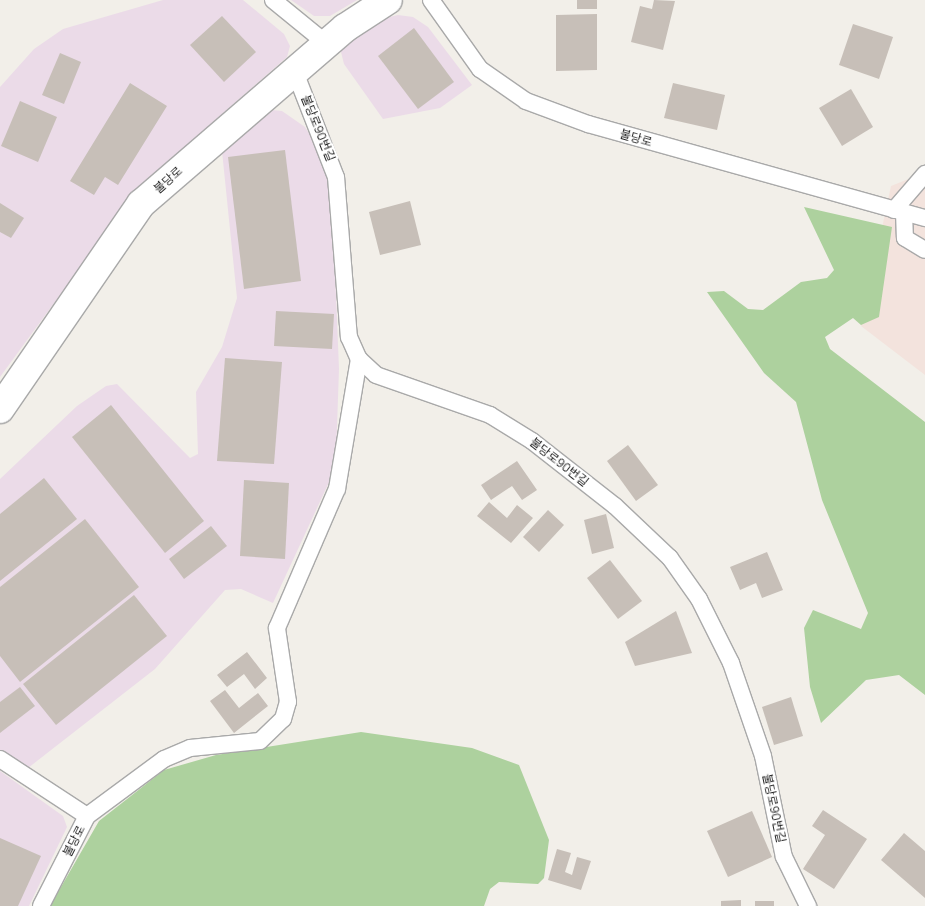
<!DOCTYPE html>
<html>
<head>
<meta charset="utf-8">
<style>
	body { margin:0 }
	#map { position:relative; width:925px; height:906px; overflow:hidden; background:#f2efe9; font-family:Manrope,"Noto Sans KR",sans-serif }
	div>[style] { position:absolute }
	.industrial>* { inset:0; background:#ebdbe8 }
	.military>* { inset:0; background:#f3e3dd }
	.forest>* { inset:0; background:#add19e }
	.building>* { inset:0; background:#c7bfb8 }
	.roads { filter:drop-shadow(1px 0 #a9a9a9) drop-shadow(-1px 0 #a9a9a9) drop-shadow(0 1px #a9a9a9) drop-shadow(0 -1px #a9a9a9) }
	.service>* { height:16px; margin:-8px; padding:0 8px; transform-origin:8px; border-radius:8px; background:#fff }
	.minor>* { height:28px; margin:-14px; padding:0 14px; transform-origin:14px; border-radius:14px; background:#fff }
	span { translate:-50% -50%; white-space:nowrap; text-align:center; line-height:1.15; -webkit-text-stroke:4px #fff; paint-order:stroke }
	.street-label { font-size:12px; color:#222 }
</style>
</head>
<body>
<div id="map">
	<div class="industrial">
		<div style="clip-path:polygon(163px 0,243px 0,284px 34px,290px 46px,287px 57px,139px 187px,0 377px,0 87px,34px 49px,63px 29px)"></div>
		<div style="clip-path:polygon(291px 0,357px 0,330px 16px,314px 16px)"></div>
		<div style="clip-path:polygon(398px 15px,413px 17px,428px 27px,472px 85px,440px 108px,383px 119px,344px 64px,340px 48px,381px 19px)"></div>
		<div style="clip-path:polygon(272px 110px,282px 111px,305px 127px,319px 149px,332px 196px,339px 369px,336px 456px,330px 480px,273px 603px,241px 589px,225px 590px,155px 669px,28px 768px,0 750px,0 479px,77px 406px,106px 386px,117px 384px,190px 458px,198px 454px,196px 392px,222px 347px,237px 298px,222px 151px,255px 114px)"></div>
		<div style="clip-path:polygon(0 771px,63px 816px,67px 827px,29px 906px,0 906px)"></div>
	</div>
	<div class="military">
		<div style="clip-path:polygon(925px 164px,925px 375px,861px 326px,891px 186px,911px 178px)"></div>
	</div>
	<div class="forest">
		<div style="clip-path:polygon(804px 207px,892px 227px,879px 317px,861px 325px,853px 318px,825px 337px,830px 349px,925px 422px,925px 695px,899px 675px,866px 680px,821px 723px,810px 687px,804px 628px,813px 610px,861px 629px,868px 613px,822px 500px,796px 402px,764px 373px,707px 292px,724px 291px,748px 309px,763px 310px,801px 282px,827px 278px,834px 270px)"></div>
		<div style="clip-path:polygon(361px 732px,472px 748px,519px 765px,549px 840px,544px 878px,538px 884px,499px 882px,490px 889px,484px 906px,50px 906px,99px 821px,164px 770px,216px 755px)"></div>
	</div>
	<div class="building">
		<div style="clip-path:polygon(577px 0,597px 0,597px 9px,577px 9px)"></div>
		<div style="clip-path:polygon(654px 0,675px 1px,663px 50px,631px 42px,640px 6px,652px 9px)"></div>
		<div style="clip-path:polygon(597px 14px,597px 70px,556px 71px,556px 15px)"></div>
		<div style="clip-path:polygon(222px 16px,256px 52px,224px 82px,190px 45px)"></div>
		<div style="clip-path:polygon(853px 24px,893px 37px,879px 79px,839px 65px)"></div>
		<div style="clip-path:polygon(414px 28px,454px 82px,418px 109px,378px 56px)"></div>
		<div style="clip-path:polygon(60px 53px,81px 62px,64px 104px,42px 95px)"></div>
		<div style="clip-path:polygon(130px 83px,167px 106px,118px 185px,105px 177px,94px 195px,70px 181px)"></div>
		<div style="clip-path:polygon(673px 83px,725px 95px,717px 130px,664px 118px)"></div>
		<div style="clip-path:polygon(851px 89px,873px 127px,842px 146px,819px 108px)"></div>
		<div style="clip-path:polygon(20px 101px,57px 117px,38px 162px,1px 146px)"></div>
		<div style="clip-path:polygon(285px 150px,301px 281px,244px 289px,228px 157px)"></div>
		<div style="clip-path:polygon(410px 201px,421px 245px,380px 255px,369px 212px)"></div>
		<div style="clip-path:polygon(0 203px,24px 218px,11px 238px,0 232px)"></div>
		<div style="clip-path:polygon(276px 311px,334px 314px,332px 349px,274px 346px)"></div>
		<div style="clip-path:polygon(225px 358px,282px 362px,274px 464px,217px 461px)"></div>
		<div style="clip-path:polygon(111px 405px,204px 521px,165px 553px,72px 437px)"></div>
		<div style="clip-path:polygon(628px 445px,658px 485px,636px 501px,607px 461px)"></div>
		<div style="clip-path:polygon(517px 461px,537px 490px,522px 500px,512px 486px,491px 500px,481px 485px)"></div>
		<div style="clip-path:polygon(44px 478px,77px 519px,0 581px,0 514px)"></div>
		<div style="clip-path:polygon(244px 480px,289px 483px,285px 559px,240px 556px)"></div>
		<div style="clip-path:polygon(489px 502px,507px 518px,517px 505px,533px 518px,511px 543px,477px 516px)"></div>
		<div style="clip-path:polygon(548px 510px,564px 525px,539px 552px,523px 537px)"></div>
		<div style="clip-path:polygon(606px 514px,614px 548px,592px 554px,584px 520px)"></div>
		<div style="clip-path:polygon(85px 519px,139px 587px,20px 682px,0 656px,0 587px)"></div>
		<div style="clip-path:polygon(211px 526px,227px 546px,184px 579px,169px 559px)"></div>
		<div style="clip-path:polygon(767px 552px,783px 590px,762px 598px,756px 583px,740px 590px,730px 567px)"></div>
		<div style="clip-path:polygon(610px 560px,642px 601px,618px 619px,587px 578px)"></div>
		<div style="clip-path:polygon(134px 595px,167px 636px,56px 725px,23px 684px)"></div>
		<div style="clip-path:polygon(676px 611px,692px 653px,635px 666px,625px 642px)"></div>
		<div style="clip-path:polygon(247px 652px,267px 678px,255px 689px,244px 674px,227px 687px,217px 675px)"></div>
		<div style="clip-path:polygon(20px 687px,35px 706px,0 733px,0 702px)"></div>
		<div style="clip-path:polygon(225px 690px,239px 708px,258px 693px,268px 706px,234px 733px,210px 701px)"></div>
		<div style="clip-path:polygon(791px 697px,803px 736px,774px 745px,762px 707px)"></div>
		<div style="clip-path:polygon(823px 810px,867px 839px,834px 889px,803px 869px,825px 835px,812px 826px)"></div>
		<div style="clip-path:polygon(752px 811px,772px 857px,728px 877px,707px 831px)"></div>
		<div style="clip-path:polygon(904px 833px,925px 851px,925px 898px,881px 860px)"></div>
		<div style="clip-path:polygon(0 838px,41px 856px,18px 906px,0 906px)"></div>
		<div style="clip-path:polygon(557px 849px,571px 853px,565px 872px,572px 875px,577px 857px,591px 861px,581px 890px,548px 880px)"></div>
		<div style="clip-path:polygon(741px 900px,741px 906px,721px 906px,721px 901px)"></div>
		<div style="clip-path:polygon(755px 901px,774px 901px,774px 906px,755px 906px)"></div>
	</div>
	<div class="roads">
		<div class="service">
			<div style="left:273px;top:0;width:70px;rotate:39.2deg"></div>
			<div style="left:431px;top:0;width:85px;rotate:54.6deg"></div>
			<div style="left:480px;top:69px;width:56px;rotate:34.8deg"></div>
			<div style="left:526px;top:101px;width:66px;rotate:20.4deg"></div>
			<div style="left:588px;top:124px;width:350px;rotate:15.6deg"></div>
			<div style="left:295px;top:72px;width:113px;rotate:68.7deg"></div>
			<div style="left:336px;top:177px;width:161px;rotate:85.4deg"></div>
			<div style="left:349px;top:337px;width:24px;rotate:66deg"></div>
			<div style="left:359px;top:359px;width:23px;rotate:43deg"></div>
			<div style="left:376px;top:375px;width:121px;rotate:19.3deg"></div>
			<div style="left:490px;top:415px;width:49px;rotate:31.8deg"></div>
			<div style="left:532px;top:441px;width:105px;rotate:38.1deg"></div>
			<div style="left:615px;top:506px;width:76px;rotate:43.4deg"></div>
			<div style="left:670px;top:558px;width:50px;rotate:54.7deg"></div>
			<div style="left:699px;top:599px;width:72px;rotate:63.4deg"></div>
			<div style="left:731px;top:663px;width:98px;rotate:71deg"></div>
			<div style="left:763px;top:756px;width:103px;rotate:78.3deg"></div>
			<div style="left:784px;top:857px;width:55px;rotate:63.9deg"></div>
			<div style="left:894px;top:210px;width:48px;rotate:-49.3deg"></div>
			<div style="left:904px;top:212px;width:26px;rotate:88deg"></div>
			<div style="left:905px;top:238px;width:23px;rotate:31deg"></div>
			<div style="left:0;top:759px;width:104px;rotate:33.2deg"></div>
			<div style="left:87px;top:816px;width:101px;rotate:117.1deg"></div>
			<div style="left:87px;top:816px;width:96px;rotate:-36.5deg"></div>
			<div style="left:164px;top:759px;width:28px;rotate:-23deg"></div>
			<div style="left:190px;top:748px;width:70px;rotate:-5.7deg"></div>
			<div style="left:260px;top:741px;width:32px;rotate:-44deg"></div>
			<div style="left:283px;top:719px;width:18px;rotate:-74deg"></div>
			<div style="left:288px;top:702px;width:75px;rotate:-98.5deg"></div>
			<div style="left:277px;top:628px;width:151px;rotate:-66.7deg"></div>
			<div style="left:337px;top:489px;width:132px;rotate:-80.4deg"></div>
		</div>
		<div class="minor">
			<div style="left:0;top:409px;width:249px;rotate:-55.5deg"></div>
			<div style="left:141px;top:204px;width:269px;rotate:-40.8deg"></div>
			<div style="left:345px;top:28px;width:51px;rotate:-33.1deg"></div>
		</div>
	</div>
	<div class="street-label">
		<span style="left:318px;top:128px;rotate:68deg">불당로90번길</span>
		<span style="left:636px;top:138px;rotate:16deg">불당로</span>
		<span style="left:168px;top:180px;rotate:-42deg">불당로</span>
		<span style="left:559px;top:462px;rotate:38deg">불당로90번길</span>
		<span style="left:774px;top:808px;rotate:78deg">불당로90번길</span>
		<span style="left:74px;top:841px;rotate:-63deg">불당로</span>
	</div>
</div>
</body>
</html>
